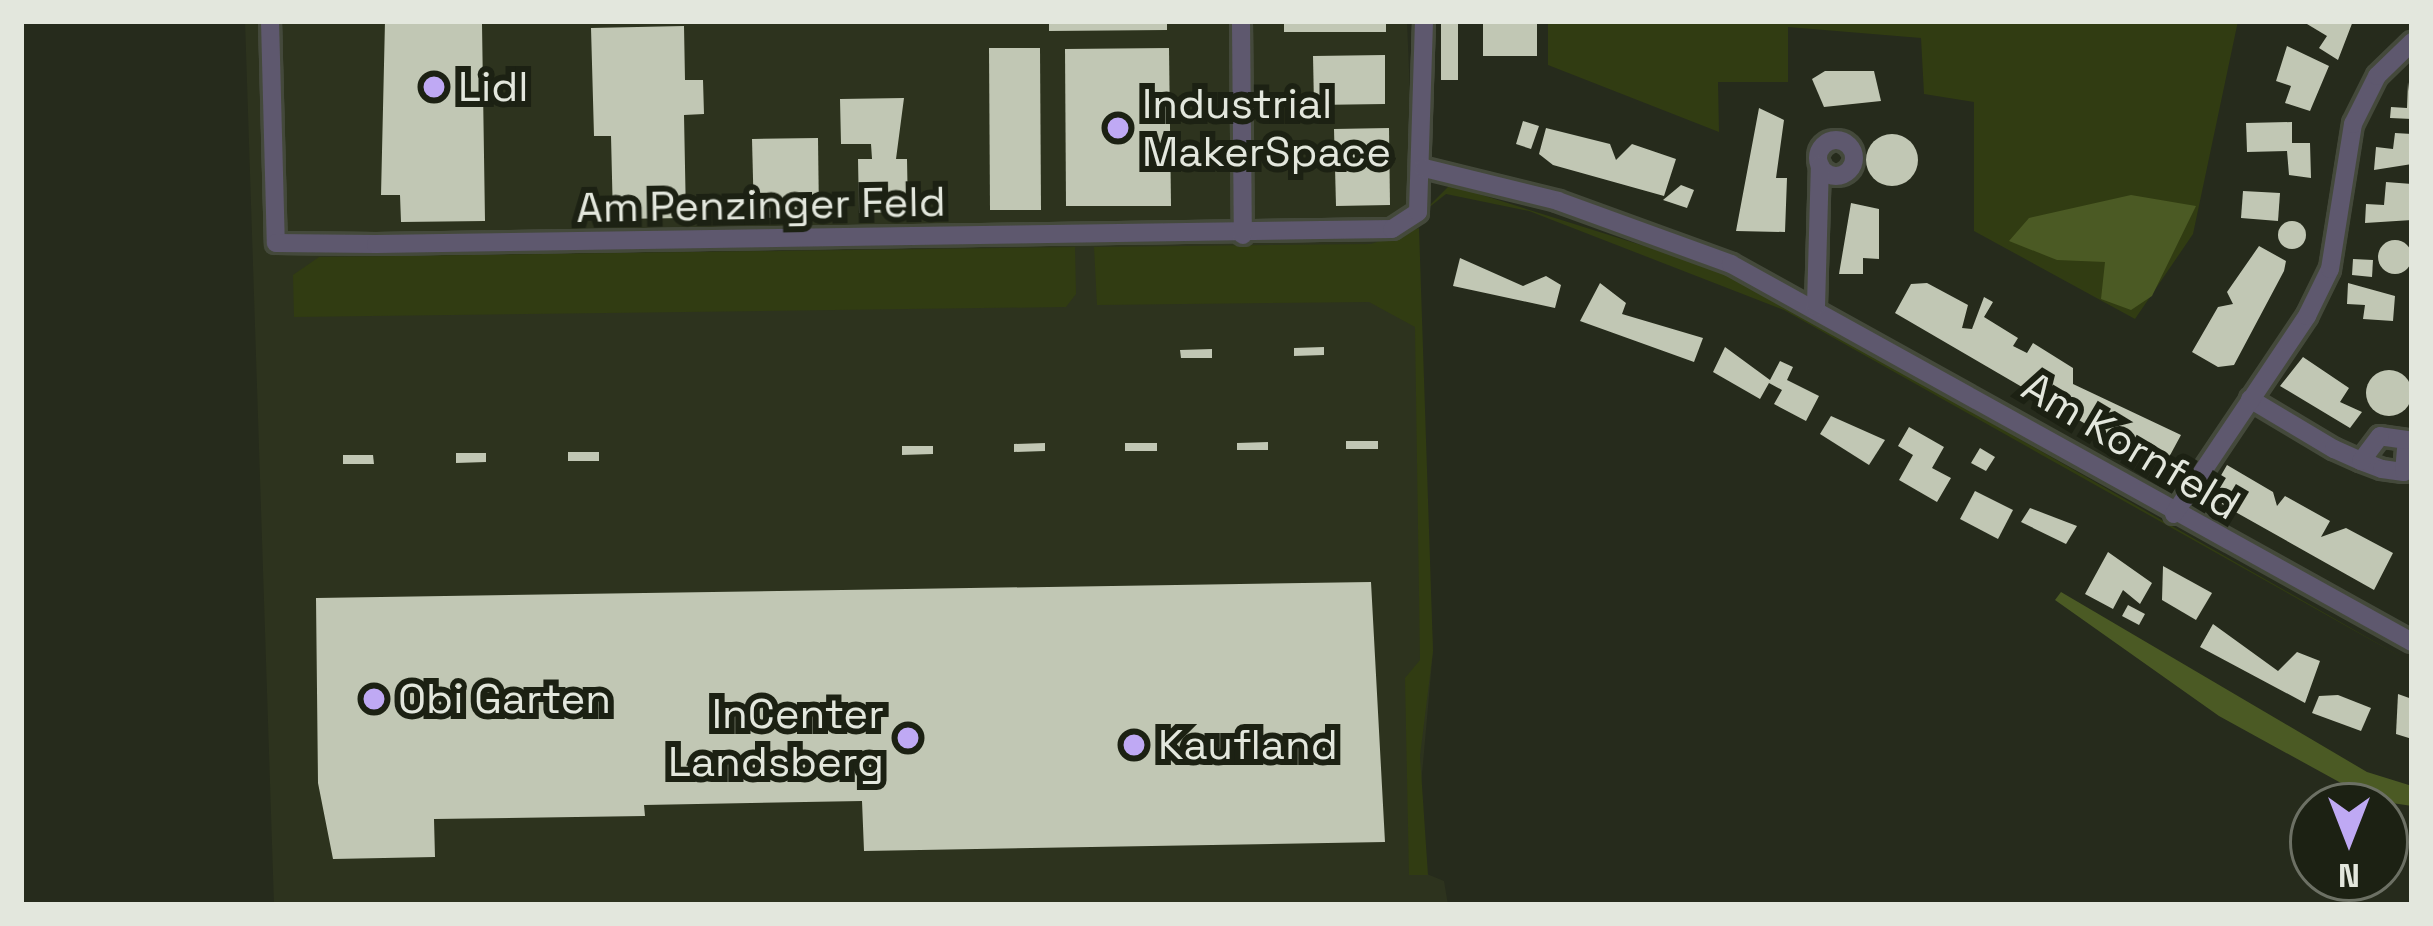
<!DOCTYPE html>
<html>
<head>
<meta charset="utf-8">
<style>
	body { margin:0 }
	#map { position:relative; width:2433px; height:926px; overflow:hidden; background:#262b1c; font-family:"Space Grotesk",sans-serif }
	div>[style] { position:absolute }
	.built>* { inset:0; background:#2d331e }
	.green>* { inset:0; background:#313c12 }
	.forest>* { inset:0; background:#4b5a24 }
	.building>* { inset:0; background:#c1c7b4 }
	.round { border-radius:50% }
	.roads { filter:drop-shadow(3px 0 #44493b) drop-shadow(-3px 0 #44493b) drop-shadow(0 3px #44493b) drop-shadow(0 -3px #44493b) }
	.street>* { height:18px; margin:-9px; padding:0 9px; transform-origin:9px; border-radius:9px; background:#5e586e }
	.street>.ring { margin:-9px; padding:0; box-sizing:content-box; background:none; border:18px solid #5e586e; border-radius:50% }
	.dots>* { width:33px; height:33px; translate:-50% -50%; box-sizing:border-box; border:6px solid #1c2113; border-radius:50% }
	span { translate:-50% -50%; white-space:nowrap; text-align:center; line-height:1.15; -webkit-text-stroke:12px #1c2113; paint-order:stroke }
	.poi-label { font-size:42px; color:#e3e7dd }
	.left { translate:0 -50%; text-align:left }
	.right { translate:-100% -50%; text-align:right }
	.street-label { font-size:42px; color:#e3e7dd }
	.frame { position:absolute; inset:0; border:24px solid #e3e7dd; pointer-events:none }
	.north { position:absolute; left:2289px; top:782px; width:120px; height:120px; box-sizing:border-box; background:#1c2113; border:3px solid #6c7064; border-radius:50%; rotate:180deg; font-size:33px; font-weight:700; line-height:48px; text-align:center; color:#e3e7dd }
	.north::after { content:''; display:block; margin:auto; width:42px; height:54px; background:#bfa9f4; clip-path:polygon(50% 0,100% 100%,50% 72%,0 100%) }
</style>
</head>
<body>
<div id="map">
	<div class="built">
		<div style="clip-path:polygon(245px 21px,1407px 21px,1433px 651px,1420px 797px,1427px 874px,1444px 881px,1448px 905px,274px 905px)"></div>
	</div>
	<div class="green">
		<div style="clip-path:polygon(1548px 21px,2238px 21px,2193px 234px,2135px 319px,1974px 231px,1974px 102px,1924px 94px,1921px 38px,1788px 27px,1788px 82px,1718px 82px,1719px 132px,1548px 65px)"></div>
		<div style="clip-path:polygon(1450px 185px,1727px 272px,2412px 663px,1784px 310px,1529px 211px,1446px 194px,1422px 213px)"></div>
		<div style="clip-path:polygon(1419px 228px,1433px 651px,1420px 756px,1428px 875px,1409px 875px,1405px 678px,1420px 660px,1415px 327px,1369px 302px,1097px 305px,1094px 247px,1371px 244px)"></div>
		<div style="clip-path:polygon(1075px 247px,1076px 294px,1066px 307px,294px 317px,293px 275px,319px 257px)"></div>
	</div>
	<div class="forest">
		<div style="clip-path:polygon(2131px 195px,2196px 206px,2152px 296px,2131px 310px,2101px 299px,2105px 262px,2057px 260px,2009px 241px,2029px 218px)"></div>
		<div style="clip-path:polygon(2061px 592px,2367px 772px,2412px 786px,2412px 806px,2372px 800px,2219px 716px,2055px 600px)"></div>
	</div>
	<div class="building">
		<div style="clip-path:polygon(385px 21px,482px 24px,485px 221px,401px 222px,400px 195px,381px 195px)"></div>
		<div style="clip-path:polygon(1049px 21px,1167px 21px,1167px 30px,1049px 31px)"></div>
		<div style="clip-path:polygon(1284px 21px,1386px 21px,1386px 32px,1284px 32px)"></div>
		<div style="clip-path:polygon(1441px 21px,1458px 21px,1458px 80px,1441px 80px)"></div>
		<div style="clip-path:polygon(1483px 21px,1537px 21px,1537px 56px,1483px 56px)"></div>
		<div style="clip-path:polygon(2302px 21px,2353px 21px,2338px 60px,2319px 48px,2327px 36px)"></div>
		<div style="clip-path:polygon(684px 26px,685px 80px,703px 80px,704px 114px,684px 115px,686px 218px,613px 219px,611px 136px,594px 136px,591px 28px)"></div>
		<div style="clip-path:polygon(2287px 46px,2329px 66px,2310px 111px,2285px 103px,2291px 86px,2276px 81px)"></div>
		<div style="clip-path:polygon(989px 48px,1040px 48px,1041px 210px,990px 210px)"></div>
		<div style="clip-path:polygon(1169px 48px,1171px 206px,1066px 206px,1065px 49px)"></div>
		<div style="clip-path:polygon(1385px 55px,1385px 104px,1314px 105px,1313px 56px)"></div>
		<div style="clip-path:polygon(1825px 71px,1874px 71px,1881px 101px,1824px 107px,1812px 79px)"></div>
		<div style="clip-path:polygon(2408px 82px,2412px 119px,2390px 118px,2391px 107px,2407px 108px)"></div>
		<div style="clip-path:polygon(904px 98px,896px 159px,907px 159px,908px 212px,859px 213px,858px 159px,872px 159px,871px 144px,841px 144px,840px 99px)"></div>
		<div style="clip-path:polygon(1759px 108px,1784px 120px,1776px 178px,1787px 178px,1785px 232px,1736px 231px)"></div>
		<div style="clip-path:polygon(1523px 121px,1539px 126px,1531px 149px,1516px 144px)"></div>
		<div style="clip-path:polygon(2292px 122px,2292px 143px,2310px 143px,2311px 178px,2289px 175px,2287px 151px,2247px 152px,2246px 123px)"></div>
		<div style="clip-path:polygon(1389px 128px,1390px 205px,1336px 206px,1334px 129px)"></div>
		<div style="clip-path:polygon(1546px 128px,1610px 144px,1616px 160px,1632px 144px,1676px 159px,1664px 196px,1553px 165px,1539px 154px)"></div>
		<div style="clip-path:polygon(2395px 133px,2412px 134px,2412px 164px,2374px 170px,2376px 147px,2393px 149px)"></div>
		<div class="round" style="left:1866px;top:134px;width:52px;height:52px"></div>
		<div style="clip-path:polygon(818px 138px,819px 217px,754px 218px,752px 139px)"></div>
		<div style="clip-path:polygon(2386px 182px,2412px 184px,2412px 220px,2365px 223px,2366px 204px,2384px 205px)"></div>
		<div style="clip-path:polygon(1681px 185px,1694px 190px,1687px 208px,1663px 200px)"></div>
		<div style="clip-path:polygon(2243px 191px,2280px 193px,2278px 221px,2241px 218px)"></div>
		<div style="clip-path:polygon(1851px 203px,1879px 209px,1879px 259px,1863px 258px,1863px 274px,1839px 274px)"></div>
		<div class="round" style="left:2278px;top:221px;width:28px;height:28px"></div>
		<div class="round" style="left:2378px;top:240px;width:34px;height:34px"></div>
		<div style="clip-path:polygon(2259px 246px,2286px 261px,2284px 271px,2234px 365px,2218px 367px,2192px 352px,2218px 307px,2233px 304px,2227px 292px)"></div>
		<div style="clip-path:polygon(1460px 258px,1523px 286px,1546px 276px,1561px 285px,1555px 308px,1453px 286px)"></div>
		<div style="clip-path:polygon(2353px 259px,2373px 260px,2372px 277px,2352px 275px)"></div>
		<div style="clip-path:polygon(1600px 283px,1626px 303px,1622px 314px,1703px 338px,1694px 362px,1580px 321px)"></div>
		<div style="clip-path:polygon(1927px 283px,1968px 305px,1962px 328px,1972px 329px,1984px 297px,1993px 302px,1984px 317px,2018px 338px,2013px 346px,2027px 353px,2033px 343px,2073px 368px,2073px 384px,2181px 435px,2168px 459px,2132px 451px,1895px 313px,1911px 284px)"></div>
		<div style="clip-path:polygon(2348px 283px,2395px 296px,2393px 321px,2363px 319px,2365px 305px,2347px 304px)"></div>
		<div style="clip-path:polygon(1324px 347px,1324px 355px,1294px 356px,1294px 348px)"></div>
		<div style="clip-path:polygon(1725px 347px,1770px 380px,1780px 361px,1793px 367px,1787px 380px,1819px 396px,1806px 421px,1774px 404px,1782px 390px,1769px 383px,1760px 399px,1713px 372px)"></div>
		<div style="clip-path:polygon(1212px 349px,1212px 358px,1181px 358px,1180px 350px)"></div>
		<div style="clip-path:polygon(2303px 357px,2349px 388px,2340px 402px,2362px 412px,2350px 428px,2280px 386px)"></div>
		<div class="round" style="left:2366px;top:370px;width:46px;height:46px"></div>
		<div style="clip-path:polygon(1831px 416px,1885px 440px,1869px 465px,1820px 434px)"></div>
		<div style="clip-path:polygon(1909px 427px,1944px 447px,1932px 468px,1951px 478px,1937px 502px,1899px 480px,1913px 455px,1898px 446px)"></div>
		<div style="clip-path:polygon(1346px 441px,1378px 441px,1378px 449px,1346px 449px)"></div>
		<div style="clip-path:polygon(1268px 442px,1268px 450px,1237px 450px,1237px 443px)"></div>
		<div style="clip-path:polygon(1045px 443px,1045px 451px,1014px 452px,1014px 444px)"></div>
		<div style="clip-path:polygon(1125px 443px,1157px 443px,1157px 451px,1125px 451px)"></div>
		<div style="clip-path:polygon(902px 446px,933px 446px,933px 454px,902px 455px)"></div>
		<div style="clip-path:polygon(1980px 448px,1995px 457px,1986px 471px,1971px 463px)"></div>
		<div style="clip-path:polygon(568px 452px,599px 452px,599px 461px,568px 461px)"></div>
		<div style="clip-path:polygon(456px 453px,486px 453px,486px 462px,456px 463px)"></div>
		<div style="clip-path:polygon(343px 455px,373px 455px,374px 464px,343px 464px)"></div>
		<div style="clip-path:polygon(2227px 465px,2273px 492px,2277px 506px,2285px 496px,2330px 521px,2321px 537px,2346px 528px,2393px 553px,2374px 590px,2223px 505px,2212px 491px)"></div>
		<div style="clip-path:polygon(1975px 491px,2013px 510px,1998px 539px,1960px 519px)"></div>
		<div style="clip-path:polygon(2030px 508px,2077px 526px,2066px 544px,2021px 522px)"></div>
		<div style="clip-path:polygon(2108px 552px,2152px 583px,2140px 604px,2123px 590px,2113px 609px,2085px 594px)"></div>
		<div style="clip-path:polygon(2163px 566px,2212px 593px,2196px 620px,2162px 600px)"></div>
		<div style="clip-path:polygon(1371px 582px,1385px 842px,864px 851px,862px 801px,644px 805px,645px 816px,434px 819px,435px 857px,333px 859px,318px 783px,316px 598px)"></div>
		<div style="clip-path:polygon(2128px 605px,2145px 614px,2139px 625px,2122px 616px)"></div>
		<div style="clip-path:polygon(2213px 624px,2278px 671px,2297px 652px,2320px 661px,2305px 703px,2200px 647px)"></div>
		<div style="clip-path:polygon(2398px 694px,2412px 699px,2412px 739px,2396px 734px)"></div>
		<div style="clip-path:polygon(2338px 695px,2371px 708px,2361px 731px,2312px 713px,2319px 696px)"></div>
	</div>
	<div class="roads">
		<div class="street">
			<div style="left:270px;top:21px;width:222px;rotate:88.5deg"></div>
			<div style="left:276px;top:243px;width:100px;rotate:0.6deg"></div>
			<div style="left:376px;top:244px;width:1016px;rotate:-0.85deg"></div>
			<div style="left:1392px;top:229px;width:31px;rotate:-33deg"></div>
			<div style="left:1418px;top:212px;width:191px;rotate:-88.2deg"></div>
			<div style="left:1241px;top:21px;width:214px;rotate:89.5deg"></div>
			<div class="ring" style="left:1818px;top:140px;width:18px;height:18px"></div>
			<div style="left:1424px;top:168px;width:138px;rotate:13.8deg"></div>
			<div style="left:1558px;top:201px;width:184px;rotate:20deg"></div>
			<div style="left:1731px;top:264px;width:779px;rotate:29.03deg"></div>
			<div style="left:1816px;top:306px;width:141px;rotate:-88.4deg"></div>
			<div style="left:2250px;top:399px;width:98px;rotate:30.8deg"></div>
			<div style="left:2334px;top:449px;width:30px;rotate:24deg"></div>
			<div style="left:2361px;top:461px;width:22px;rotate:21deg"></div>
			<div style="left:2382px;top:469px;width:22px;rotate:8deg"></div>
			<div style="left:2404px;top:472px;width:32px;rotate:-85deg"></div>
			<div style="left:2407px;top:440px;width:27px;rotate:-172deg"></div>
			<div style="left:2380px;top:436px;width:31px;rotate:127deg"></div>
			<div style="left:2174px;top:514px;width:239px;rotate:-56.1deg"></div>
			<div style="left:2307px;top:316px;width:52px;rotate:-63.9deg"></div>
			<div style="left:2330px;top:269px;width:147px;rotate:-81deg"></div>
			<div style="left:2353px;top:124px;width:54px;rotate:-63.4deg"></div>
			<div style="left:2377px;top:76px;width:49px;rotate:-44.2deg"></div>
		</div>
	</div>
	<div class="dots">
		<div style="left:434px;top:87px;background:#bfa9f4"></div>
		<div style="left:1118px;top:128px;background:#bfa9f4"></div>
		<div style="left:374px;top:699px;background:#bfa9f4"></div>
		<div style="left:908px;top:738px;background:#bfa9f4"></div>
		<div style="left:1134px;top:745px;background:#bfa9f4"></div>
	</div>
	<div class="poi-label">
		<span class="left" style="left:458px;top:87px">Lidl</span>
		<span class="left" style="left:1142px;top:128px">Industrial<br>MakerSpace</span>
		<span class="left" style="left:398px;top:699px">Obi Garten</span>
		<span class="right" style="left:884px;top:738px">InCenter<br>Landsberg</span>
		<span class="left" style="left:1158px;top:745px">Kaufland</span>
	</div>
	<div class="street-label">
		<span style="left:761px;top:205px;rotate:-1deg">Am Penzinger Feld</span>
		<span style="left:2131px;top:446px;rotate:31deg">Am Kornfeld</span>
	</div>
	<div class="frame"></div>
	<div class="north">N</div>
</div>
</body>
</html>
